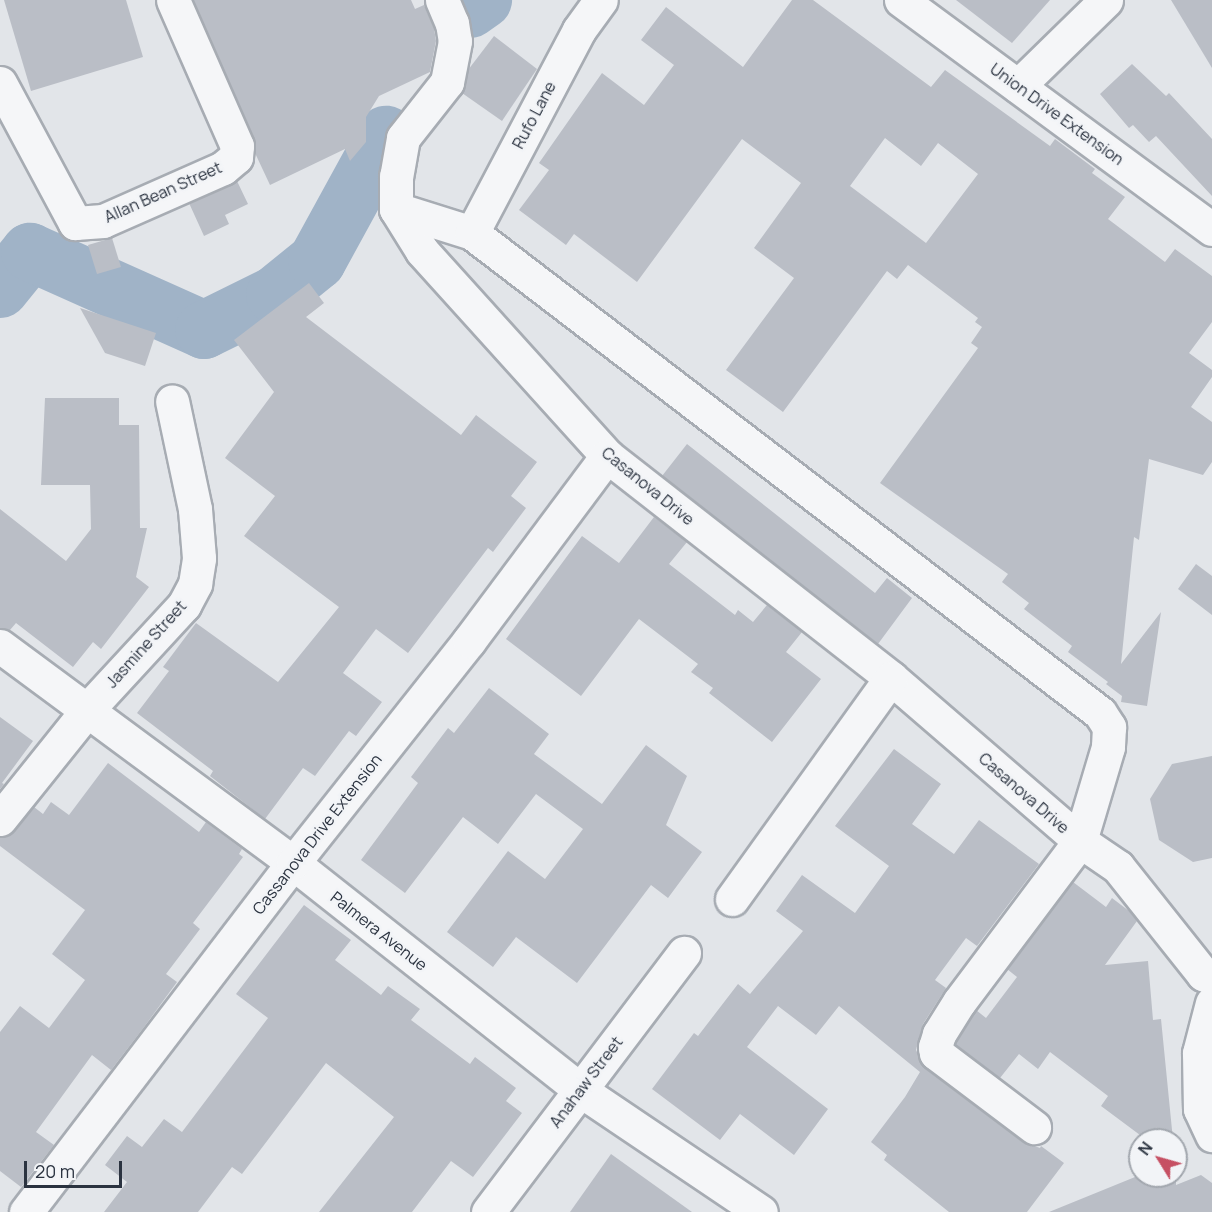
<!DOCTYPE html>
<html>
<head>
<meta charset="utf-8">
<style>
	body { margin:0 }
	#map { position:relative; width:1212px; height:1212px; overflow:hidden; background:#e2e5e9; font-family:Manrope,sans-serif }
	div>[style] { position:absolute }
	.river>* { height:58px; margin:-29px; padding:0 29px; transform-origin:29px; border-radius:29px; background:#a0b3c7 }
	.building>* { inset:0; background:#babec6 }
	.roads { filter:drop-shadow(2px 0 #a7acb3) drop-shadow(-2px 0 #a7acb3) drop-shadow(0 2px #a7acb3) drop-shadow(0 -2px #a7acb3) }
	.minor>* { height:33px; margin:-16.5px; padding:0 16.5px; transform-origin:16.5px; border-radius:16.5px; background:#f5f6f8 }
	span { translate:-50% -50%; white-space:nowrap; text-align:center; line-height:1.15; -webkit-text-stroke:5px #f2f4f7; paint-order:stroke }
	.street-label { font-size:16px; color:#2b3340 }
	.north { position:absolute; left:1128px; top:1128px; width:60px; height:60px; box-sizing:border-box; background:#f2f4f7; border:2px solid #a2a7ae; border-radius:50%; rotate:307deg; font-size:16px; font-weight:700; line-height:24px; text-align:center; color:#2b3340 }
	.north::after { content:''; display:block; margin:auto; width:21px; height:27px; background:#c65063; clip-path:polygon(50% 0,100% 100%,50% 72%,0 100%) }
	.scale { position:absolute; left:24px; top:1161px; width:98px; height:27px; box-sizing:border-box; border:3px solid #2b3340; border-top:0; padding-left:8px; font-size:18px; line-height:21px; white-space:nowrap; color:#2b3340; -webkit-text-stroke:4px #f2f4f7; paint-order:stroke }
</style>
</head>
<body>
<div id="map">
	<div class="river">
		<div style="left:470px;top:9px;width:16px;rotate:-35deg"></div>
		<div style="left:0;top:289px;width:48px;rotate:-51deg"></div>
		<div style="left:30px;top:252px;width:191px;rotate:24.1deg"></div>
		<div style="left:204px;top:330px;width:79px;rotate:-26.2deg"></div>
		<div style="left:275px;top:295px;width:54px;rotate:-39deg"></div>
		<div style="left:317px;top:261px;width:144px;rotate:-61.3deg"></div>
	</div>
	<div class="building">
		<div style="clip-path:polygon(4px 0,126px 0,143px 57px,31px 91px)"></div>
		<div style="clip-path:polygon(193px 0,411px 0,415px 9px,424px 5px,434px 28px,436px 41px,430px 72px,379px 96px,366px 117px,366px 142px,350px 161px,345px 149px,270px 185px,255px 153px,254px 138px)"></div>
		<div style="clip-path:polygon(evenodd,792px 0,813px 0,931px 87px,945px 70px,1050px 146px,1055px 139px,1095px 169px,1092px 173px,1125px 197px,1108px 219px,1165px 262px,1175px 249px,1212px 276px,1212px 322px,1189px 353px,1212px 370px,1212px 377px,1191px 407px,1212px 422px,1212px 462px,1203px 475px,1149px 459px,1139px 540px,1134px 537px,1121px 664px,1161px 612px,1147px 706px,1121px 702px,1122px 696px,1106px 684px,1108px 682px,1068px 652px,1072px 646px,1024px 609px,1029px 603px,1002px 582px,1008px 574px,880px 483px,978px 348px,971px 343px,982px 327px,975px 322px,978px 318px,908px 265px,897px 279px,887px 271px,783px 412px,726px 370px,794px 278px,754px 248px,801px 183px,742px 139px,637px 282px,574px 234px,566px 245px,519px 210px,549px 170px,539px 163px,602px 73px,644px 105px,674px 65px,641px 40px,666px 7px,743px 67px,792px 0,885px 138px,921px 166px,938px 143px,978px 174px,926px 243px,850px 186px,885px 138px)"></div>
		<div style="clip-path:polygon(956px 0,1050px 0,1012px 43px)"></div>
		<div style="clip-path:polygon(1171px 0,1212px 0,1212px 68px)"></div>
		<div style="clip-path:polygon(494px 36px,537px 69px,502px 121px,462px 93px,468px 70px)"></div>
		<div style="clip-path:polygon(1132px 64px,1166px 96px,1169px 93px,1212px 139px,1212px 196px,1156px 136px,1149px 142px,1133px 125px,1129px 128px,1100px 94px)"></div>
		<div style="clip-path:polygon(237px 181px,248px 204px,225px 215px,229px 224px,204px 236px,189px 203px)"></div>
		<div style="clip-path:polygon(112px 238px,121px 267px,97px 274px,88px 245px)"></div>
		<div style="clip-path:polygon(309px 283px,324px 303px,306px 317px,461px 435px,476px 415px,537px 462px,511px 496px,526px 508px,493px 552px,488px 548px,408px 653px,376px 629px,343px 673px,382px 702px,356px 736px,349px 731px,315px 776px,303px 768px,265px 819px,210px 776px,213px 771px,137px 713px,169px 671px,163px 667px,196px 623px,278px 682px,339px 607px,244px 536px,275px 496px,225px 458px,274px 392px,234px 340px)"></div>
		<div style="clip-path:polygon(80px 308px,156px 333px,145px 366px,105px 353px)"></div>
		<div style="clip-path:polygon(45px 398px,119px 398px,119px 425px,139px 425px,140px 528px,147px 528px,136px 577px,149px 587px,101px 649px,93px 642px,73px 667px,16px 623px,10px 630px,0 628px,0 509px,66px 561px,91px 529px,90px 485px,41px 485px)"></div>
		<div style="clip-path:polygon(687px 444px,875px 593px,887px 578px,912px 598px,878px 644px,662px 476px)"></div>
		<div style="clip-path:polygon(654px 517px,687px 542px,669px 564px,735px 615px,738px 610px,753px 622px,767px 605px,802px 632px,786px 652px,821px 679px,772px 742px,709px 693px,713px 688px,691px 672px,698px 664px,639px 619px,581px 696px,506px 639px,582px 536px,619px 563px)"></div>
		<div style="clip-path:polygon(1196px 564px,1212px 576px,1212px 615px,1178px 589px)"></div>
		<div style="clip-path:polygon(489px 688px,549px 734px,534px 754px,602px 804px,646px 745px,687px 776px,666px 825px,702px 852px,668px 898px,651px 885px,577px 983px,516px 937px,493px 967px,447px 932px,508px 851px,545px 879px,583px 829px,536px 794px,498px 844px,463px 817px,405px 893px,361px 860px,418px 783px,411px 777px,448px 728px,454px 733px)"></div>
		<div style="clip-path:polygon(0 717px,33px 741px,2px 783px,4px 784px,0 789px)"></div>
		<div style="clip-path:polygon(894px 749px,941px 784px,912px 824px,954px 854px,979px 820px,1039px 864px,977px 946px,966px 938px,935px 980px,946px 988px,923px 1024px,916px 1050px,925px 1068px,1023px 1142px,1040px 1148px,1041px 1146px,1064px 1163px,1027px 1212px,949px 1212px,884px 1160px,887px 1155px,871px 1142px,905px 1097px,920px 1072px,839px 1006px,816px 1035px,778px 1006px,747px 1047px,828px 1109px,794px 1155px,740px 1114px,720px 1140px,652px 1089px,694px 1033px,698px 1036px,738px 984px,750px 994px,803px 931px,776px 911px,802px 875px,855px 913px,889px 866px,835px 826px)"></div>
		<div style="clip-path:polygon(1212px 756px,1212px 858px,1193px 862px,1159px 840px,1150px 799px,1172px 764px)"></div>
		<div style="clip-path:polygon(108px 763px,199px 832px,206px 822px,242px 849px,239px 854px,243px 857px,193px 923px,200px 929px,166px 974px,177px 982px,144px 1027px,111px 1070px,92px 1055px,36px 1132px,54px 1145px,21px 1187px,0 1171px,0 1032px,20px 1006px,49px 1028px,85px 980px,52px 954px,85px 910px,0 846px,0 837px,14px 831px,34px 807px,43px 814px,51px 802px,69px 815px)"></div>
		<div style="clip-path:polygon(1073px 882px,1106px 907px,1112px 898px,1129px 911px,1137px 921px,1105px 965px,1148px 961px,1153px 1020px,1161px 1019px,1173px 1140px,1141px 1140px,1140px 1135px,1101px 1106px,1108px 1096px,1050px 1052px,1038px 1069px,1019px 1054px,1000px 1078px,955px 1044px,976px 1010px,986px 1018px,1017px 977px,1007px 969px)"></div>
		<div style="clip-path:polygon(304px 905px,351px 940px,335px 960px,381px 995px,388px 986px,420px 1009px,411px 1020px,470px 1064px,475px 1057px,516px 1088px,506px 1101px,522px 1113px,473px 1177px,451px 1161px,412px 1212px,319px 1212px,394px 1117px,326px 1063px,242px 1174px,232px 1167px,198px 1212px,104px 1212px,127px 1182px,105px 1165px,127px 1136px,142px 1147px,164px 1119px,182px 1132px,268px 1018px,236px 994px)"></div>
		<div style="clip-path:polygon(611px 1154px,692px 1212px,570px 1212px)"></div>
		<div style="clip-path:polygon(1140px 1175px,1176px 1176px,1176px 1185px,1201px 1175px,1212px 1183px,1212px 1212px,1049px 1212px)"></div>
	</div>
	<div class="roads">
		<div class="minor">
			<div style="left:442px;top:0;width:25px;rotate:67deg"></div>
			<div style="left:452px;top:23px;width:18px;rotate:81deg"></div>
			<div style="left:455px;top:41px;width:42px;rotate:101deg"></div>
			<div style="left:447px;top:82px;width:71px;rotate:128.2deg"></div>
			<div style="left:403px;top:138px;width:39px;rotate:100deg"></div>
			<div style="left:396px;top:176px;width:33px;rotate:90deg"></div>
			<div style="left:396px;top:209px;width:49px;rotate:58.2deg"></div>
			<div style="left:422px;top:251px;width:276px;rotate:47.9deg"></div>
			<div style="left:607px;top:456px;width:360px;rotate:38deg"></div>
			<div style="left:891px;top:678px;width:250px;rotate:40.8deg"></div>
			<div style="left:1080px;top:841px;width:46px;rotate:34.4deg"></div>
			<div style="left:1118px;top:867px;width:137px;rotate:51.5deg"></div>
			<div style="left:1203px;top:974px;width:10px;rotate:24deg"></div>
			<div style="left:901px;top:0;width:386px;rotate:36.4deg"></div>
			<div style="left:0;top:83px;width:159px;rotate:61.8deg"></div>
			<div style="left:75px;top:223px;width:28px;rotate:-4deg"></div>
			<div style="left:103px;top:221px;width:131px;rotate:-23.8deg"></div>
			<div style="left:223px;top:168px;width:17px;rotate:-40deg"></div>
			<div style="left:236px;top:157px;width:11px;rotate:-85deg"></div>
			<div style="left:237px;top:146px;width:159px;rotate:-113.7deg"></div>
			<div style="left:1018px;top:86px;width:123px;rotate:-44.3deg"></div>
			<div style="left:396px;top:209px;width:80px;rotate:17.5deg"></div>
			<div style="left:472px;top:233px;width:790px;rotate:37.39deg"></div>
			<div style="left:1100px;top:713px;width:17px;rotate:57deg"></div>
			<div style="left:1109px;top:727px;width:20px;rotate:93deg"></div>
			<div style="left:1108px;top:747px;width:98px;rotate:106.6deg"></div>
			<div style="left:1080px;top:841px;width:201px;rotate:126.9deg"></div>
			<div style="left:959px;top:1002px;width:38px;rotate:122deg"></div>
			<div style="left:939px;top:1034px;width:14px;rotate:107deg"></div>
			<div style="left:935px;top:1047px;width:6px;rotate:81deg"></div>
			<div style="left:936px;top:1053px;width:123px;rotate:37.1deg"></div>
			<div style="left:472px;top:233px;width:229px;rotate:-62.2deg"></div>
			<div style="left:579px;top:30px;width:37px;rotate:-54deg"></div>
			<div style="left:0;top:646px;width:365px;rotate:36.5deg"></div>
			<div style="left:293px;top:863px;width:366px;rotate:38.3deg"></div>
			<div style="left:580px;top:1090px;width:218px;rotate:34deg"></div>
			<div style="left:0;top:819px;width:141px;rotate:-51.3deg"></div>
			<div style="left:88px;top:709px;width:142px;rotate:-47.3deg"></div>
			<div style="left:184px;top:605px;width:24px;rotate:-62deg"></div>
			<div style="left:195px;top:584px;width:26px;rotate:-81deg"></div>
			<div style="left:199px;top:558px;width:49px;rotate:-94.7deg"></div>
			<div style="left:195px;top:509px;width:110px;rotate:-102deg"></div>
			<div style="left:732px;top:899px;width:272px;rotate:-54.3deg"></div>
			<div style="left:1212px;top:1003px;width:52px;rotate:104.6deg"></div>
			<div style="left:1199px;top:1053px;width:56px;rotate:89deg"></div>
			<div style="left:1200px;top:1109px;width:29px;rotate:65deg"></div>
			<div style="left:26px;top:1212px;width:439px;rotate:-52.6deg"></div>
			<div style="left:293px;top:863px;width:283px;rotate:-51.6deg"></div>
			<div style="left:469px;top:641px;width:231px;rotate:-53.3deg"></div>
			<div style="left:488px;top:1212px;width:325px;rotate:-52.9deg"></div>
		</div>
	</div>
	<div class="street-label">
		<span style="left:1057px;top:114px;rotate:36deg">Union Drive Extension</span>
		<span style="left:534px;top:115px;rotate:-62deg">Rufo Lane</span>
		<span style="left:163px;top:192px;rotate:-24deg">Allan Bean Street</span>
		<span style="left:648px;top:486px;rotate:39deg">Casanova Drive</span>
		<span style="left:146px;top:644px;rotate:-48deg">Jasmine Street</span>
		<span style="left:1024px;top:793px;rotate:41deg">Casanova Drive</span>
		<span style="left:317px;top:834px;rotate:-52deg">Cassanova Drive Extension</span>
		<span style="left:379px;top:931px;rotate:38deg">Palmera Avenue</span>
		<span style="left:586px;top:1082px;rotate:-53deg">Anahaw Street</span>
	</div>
	<div class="north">N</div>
	<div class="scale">20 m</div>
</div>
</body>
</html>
